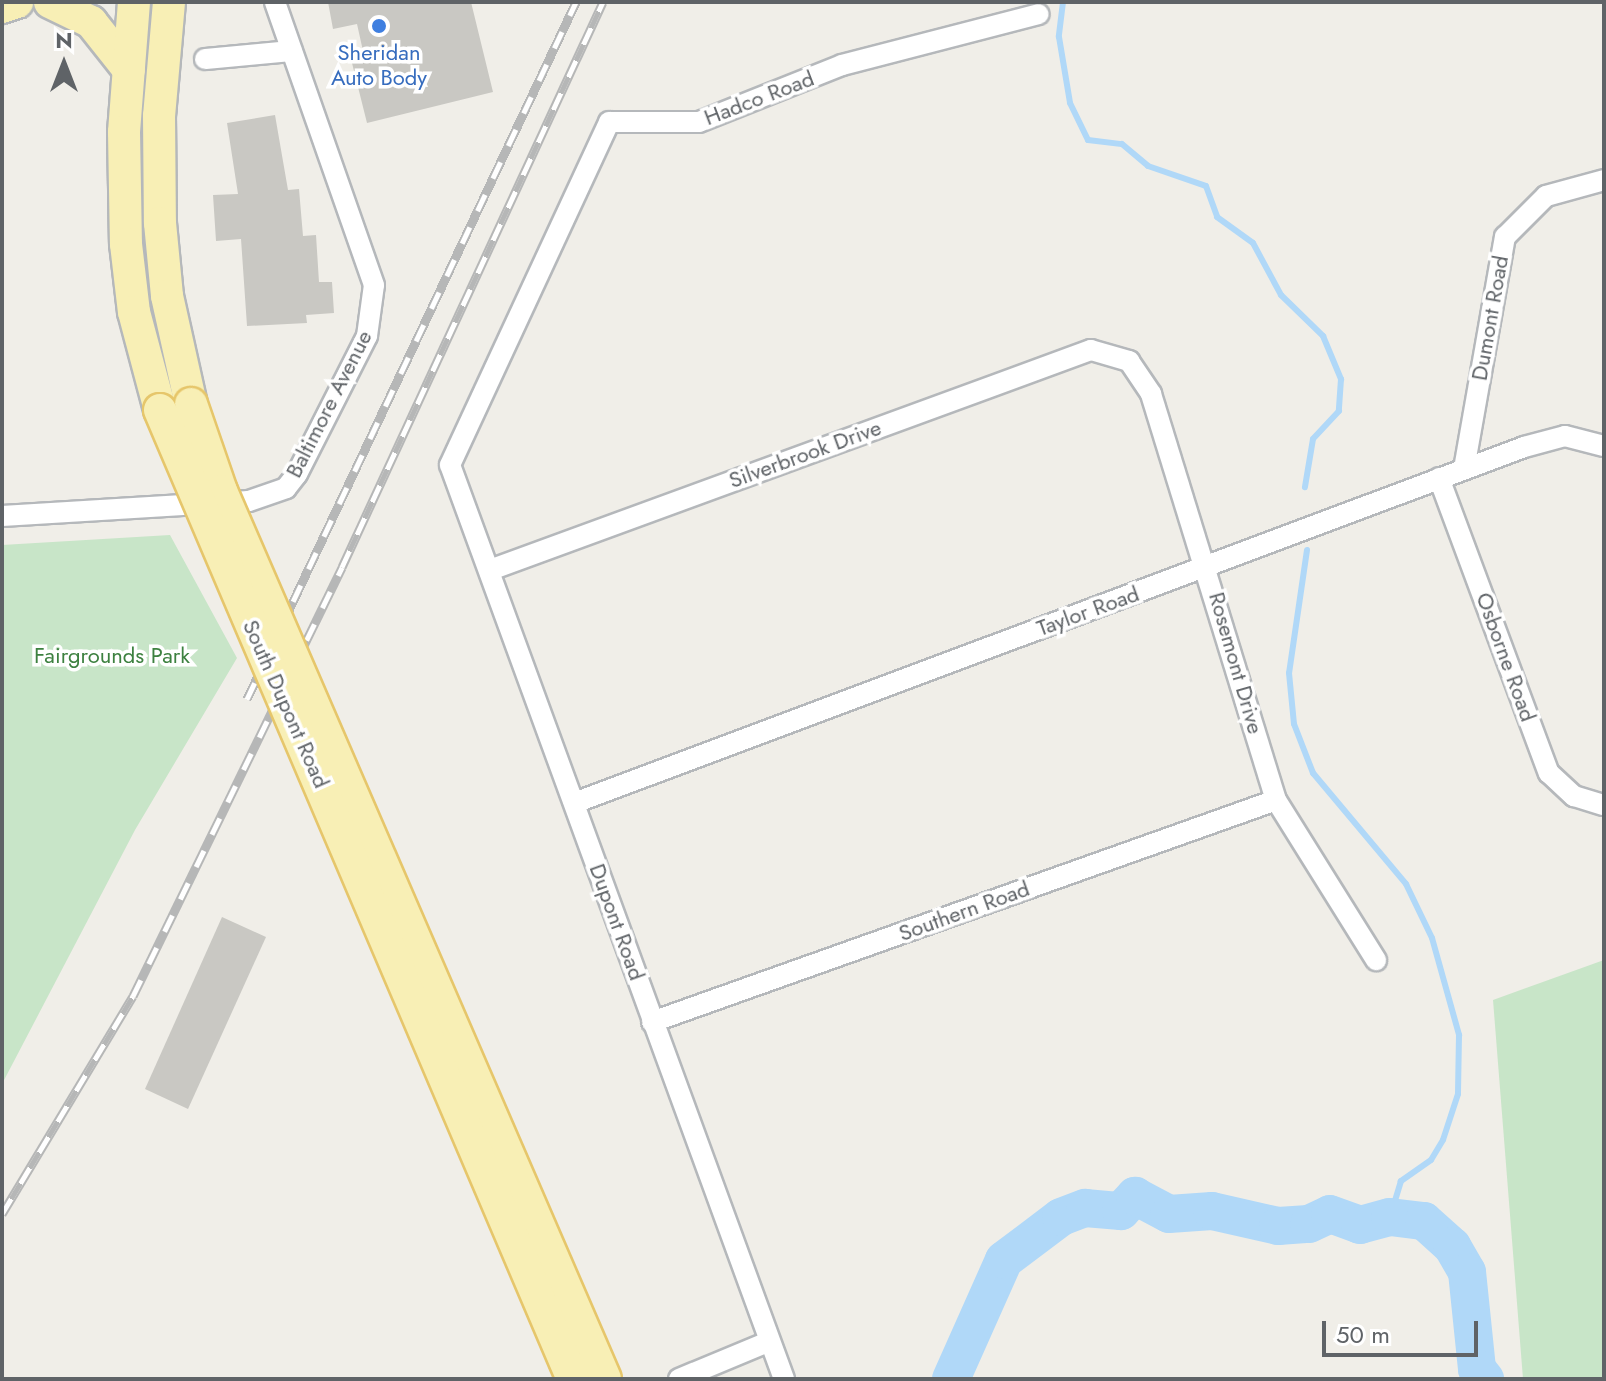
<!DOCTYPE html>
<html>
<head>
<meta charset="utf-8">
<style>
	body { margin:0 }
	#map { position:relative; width:1606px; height:1381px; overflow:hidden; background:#f0eee8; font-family:Jost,sans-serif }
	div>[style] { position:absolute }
	.green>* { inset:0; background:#c8e5c8 }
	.stream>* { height:6px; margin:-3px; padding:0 3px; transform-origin:3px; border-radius:3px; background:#b0d8f8 }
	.river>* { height:38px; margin:-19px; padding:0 19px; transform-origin:19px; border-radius:19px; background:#b0d8f8 }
	.building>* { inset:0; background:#c9c8c3 }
	.roads { filter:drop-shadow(2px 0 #b5b8bb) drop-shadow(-2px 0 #b5b8bb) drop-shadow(0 2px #b5b8bb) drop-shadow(0 -2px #b5b8bb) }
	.minor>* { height:20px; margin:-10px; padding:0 10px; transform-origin:10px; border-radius:10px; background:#fff }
	.primary>* { height:32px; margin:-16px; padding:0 16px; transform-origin:16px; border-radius:16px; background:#f8efb5 }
	.rail>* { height:9px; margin-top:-4.5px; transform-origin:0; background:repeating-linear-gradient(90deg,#fff 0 18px,#b6b7b7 0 36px); box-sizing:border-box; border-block:2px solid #b6b7b7 }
	.bridges { filter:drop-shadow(2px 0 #e6c66b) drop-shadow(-2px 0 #e6c66b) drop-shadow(0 2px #e6c66b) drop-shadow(0 -2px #e6c66b) }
	.primary-bridge>* { height:32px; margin:-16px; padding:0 16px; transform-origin:16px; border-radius:16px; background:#f8efb5 }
	.dots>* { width:22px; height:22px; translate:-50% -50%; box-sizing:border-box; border:4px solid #fff; border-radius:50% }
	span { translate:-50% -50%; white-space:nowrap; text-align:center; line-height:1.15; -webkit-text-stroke:7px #fff; paint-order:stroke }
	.shop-label { font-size:22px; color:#366cbe }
	.street-label { font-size:22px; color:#5f6367 }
	.park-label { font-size:22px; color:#3d8140 }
	.frame { position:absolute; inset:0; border:4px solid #5f6367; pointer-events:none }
	.north { position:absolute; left:24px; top:24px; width:80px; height:80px; -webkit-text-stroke:6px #fff; paint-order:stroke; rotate:0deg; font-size:22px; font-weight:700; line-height:32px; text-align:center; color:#5f6367 }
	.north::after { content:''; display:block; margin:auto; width:28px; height:36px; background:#5f6367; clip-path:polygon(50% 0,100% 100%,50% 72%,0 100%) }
	.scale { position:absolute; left:1322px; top:1321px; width:156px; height:36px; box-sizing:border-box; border:4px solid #5f6367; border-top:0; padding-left:10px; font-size:24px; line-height:28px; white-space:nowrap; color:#5f6367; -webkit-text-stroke:6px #fff; paint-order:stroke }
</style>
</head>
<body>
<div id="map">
	<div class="green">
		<div style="clip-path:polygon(170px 535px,237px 658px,135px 830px,2px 1084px,2px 545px)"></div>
		<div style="clip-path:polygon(1604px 960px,1604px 1379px,1523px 1379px,1493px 1000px)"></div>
	</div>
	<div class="stream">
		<div style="left:1063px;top:2px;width:35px;rotate:97deg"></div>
		<div style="left:1059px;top:37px;width:67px;rotate:80.5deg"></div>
		<div style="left:1070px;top:103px;width:41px;rotate:64.1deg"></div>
		<div style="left:1088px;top:140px;width:34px;rotate:7deg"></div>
		<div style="left:1122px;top:144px;width:34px;rotate:40deg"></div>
		<div style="left:1148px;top:166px;width:61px;rotate:19deg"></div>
		<div style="left:1206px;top:186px;width:33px;rotate:70deg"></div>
		<div style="left:1217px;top:217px;width:44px;rotate:35.8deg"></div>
		<div style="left:1253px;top:243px;width:59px;rotate:61.7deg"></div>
		<div style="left:1281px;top:295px;width:59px;rotate:44.3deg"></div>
		<div style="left:1323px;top:336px;width:47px;rotate:67.3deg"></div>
		<div style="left:1341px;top:379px;width:32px;rotate:94deg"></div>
		<div style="left:1339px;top:411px;width:38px;rotate:133deg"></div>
		<div style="left:1313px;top:439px;width:49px;rotate:99.5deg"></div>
		<div style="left:1307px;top:550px;width:124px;rotate:98.3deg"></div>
		<div style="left:1289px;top:673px;width:51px;rotate:84.4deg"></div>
		<div style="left:1294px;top:724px;width:53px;rotate:68.8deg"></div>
		<div style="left:1313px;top:773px;width:145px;rotate:50deg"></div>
		<div style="left:1406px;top:884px;width:60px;rotate:64.3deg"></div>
		<div style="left:1432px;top:938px;width:101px;rotate:74.4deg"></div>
		<div style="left:1459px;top:1035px;width:59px;rotate:91deg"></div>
		<div style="left:1458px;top:1094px;width:48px;rotate:108.1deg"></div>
		<div style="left:1443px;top:1140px;width:23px;rotate:121deg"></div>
		<div style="left:1431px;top:1160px;width:37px;rotate:145deg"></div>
		<div style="left:1401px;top:1181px;width:38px;rotate:107deg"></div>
	</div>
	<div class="river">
		<div style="left:951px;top:1379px;width:130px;rotate:-66deg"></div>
		<div style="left:1004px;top:1260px;width:71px;rotate:-37deg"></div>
		<div style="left:1061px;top:1217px;width:26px;rotate:-21deg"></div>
		<div style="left:1085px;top:1208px;width:36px;rotate:5deg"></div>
		<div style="left:1121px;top:1211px;width:21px;rotate:-47deg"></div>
		<div style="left:1135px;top:1196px;width:38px;rotate:28deg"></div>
		<div style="left:1169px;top:1214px;width:43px;rotate:-4deg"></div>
		<div style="left:1212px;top:1211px;width:68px;rotate:12.8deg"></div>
		<div style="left:1278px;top:1226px;width:31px;rotate:-4deg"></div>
		<div style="left:1309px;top:1224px;width:23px;rotate:-25deg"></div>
		<div style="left:1330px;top:1214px;width:32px;rotate:20deg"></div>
		<div style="left:1360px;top:1225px;width:31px;rotate:-15deg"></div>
		<div style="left:1390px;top:1217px;width:34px;rotate:7deg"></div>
		<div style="left:1424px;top:1221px;width:38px;rotate:42deg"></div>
		<div style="left:1452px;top:1246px;width:30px;rotate:60deg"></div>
		<div style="left:1467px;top:1272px;width:98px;rotate:84.1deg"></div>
		<div style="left:1477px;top:1369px;width:13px;rotate:51deg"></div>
	</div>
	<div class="building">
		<div style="clip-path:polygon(328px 2px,471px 2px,493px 92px,367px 123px,352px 63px,365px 60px,357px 24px,333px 29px)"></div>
		<div style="clip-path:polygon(275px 115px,288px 190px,299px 189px,303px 236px,316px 235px,319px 282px,332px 282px,334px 313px,306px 315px,307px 323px,247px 326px,241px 239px,216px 241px,213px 195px,238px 194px,227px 123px)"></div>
		<div style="clip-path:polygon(222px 917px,266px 937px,188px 1109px,145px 1089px)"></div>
	</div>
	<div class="roads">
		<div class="minor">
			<div style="left:205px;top:59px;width:87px;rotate:-5.3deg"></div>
			<div style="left:1464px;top:469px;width:236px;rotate:-80deg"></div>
			<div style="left:1505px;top:237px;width:58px;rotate:-45deg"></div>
			<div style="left:1546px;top:196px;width:60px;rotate:-15.4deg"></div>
			<div style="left:1439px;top:478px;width:315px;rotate:69.6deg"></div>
			<div style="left:1549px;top:773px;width:34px;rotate:43deg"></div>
			<div style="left:1574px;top:796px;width:31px;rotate:17deg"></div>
			<div style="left:2px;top:516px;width:247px;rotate:-3.5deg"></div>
			<div style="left:249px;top:501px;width:39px;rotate:-19deg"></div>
			<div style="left:286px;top:488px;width:18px;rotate:-52deg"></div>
			<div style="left:297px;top:474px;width:155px;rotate:-63.1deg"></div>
			<div style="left:367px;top:336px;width:51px;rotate:-82.2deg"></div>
			<div style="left:374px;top:285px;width:300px;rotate:-109.3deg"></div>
			<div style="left:490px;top:570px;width:640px;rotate:-20.11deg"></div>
			<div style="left:1091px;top:350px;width:40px;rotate:16deg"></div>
			<div style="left:1129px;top:361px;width:40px;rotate:56deg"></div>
			<div style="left:1151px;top:394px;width:425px;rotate:72.9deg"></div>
			<div style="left:1276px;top:800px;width:189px;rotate:58deg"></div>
			<div style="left:574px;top:803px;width:1015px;rotate:-20.54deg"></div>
			<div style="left:1524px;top:447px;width:42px;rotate:-15deg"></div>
			<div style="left:1565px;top:436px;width:40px;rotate:14.4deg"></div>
			<div style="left:652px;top:1022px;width:662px;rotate:-19.58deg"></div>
			<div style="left:679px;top:1379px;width:96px;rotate:-22.6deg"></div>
			<div style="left:784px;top:1379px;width:973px;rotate:-110.07deg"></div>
			<div style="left:450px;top:465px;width:378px;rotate:-65.1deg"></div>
			<div style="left:609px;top:122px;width:90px"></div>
			<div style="left:699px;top:122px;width:154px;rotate:-21.7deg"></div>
			<div style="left:842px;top:65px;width:203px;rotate:-14.5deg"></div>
		</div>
		<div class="primary">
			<div style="left:50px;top:2px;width:46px;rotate:26deg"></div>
			<div style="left:91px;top:22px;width:61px;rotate:51.6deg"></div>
			<div style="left:134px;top:2px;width:130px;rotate:94.4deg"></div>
			<div style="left:124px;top:132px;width:112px;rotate:89deg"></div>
			<div style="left:126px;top:244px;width:68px;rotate:83.3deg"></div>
			<div style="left:134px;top:312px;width:101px;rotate:75.1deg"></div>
			<div style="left:169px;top:2px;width:114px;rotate:95deg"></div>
			<div style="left:159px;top:116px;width:107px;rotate:89.5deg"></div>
			<div style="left:160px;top:223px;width:73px;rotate:84.5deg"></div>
			<div style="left:167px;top:296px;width:111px;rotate:77.5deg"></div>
			<div style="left:2px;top:7px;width:16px;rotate:-18deg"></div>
		</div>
	</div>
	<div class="rail">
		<div style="left:247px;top:699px;width:771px;rotate:-64.73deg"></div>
		<div style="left:2px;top:1214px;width:254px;rotate:-59deg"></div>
		<div style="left:133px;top:996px;width:477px;rotate:-64deg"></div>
		<div style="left:342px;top:567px;width:622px;rotate:-65.21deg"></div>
	</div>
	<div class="bridges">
		<div class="primary-bridge">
			<div style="left:191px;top:404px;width:92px;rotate:71deg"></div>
			<div style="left:221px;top:491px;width:967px;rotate:66.61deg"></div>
			<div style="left:160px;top:410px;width:1053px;rotate:66.92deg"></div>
		</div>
	</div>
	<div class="dots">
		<div style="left:379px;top:26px;background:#3f7fe0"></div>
	</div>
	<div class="shop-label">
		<span style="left:379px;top:65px">Sheridan<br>Auto Body</span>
	</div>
	<div class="street-label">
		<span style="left:759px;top:98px;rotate:-21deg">Hadco Road</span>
		<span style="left:1490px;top:318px;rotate:-80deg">Dumont Road</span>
		<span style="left:329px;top:404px;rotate:-63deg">Baltimore Avenue</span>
		<span style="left:805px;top:454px;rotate:-20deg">Silverbrook Drive</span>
		<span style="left:1088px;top:611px;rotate:-20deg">Taylor Road</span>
		<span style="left:1506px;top:657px;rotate:70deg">Osborne Road</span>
		<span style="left:1236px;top:663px;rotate:74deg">Rosemont Drive</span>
		<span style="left:286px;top:704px;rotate:66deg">South Dupont Road</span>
		<span style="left:964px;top:911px;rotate:-20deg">Southern Road</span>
		<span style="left:617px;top:922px;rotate:70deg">Dupont Road</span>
	</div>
	<div class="park-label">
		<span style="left:112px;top:656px">Fairgrounds Park</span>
	</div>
	<div class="frame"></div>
	<div class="north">N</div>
	<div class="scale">50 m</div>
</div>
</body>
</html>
